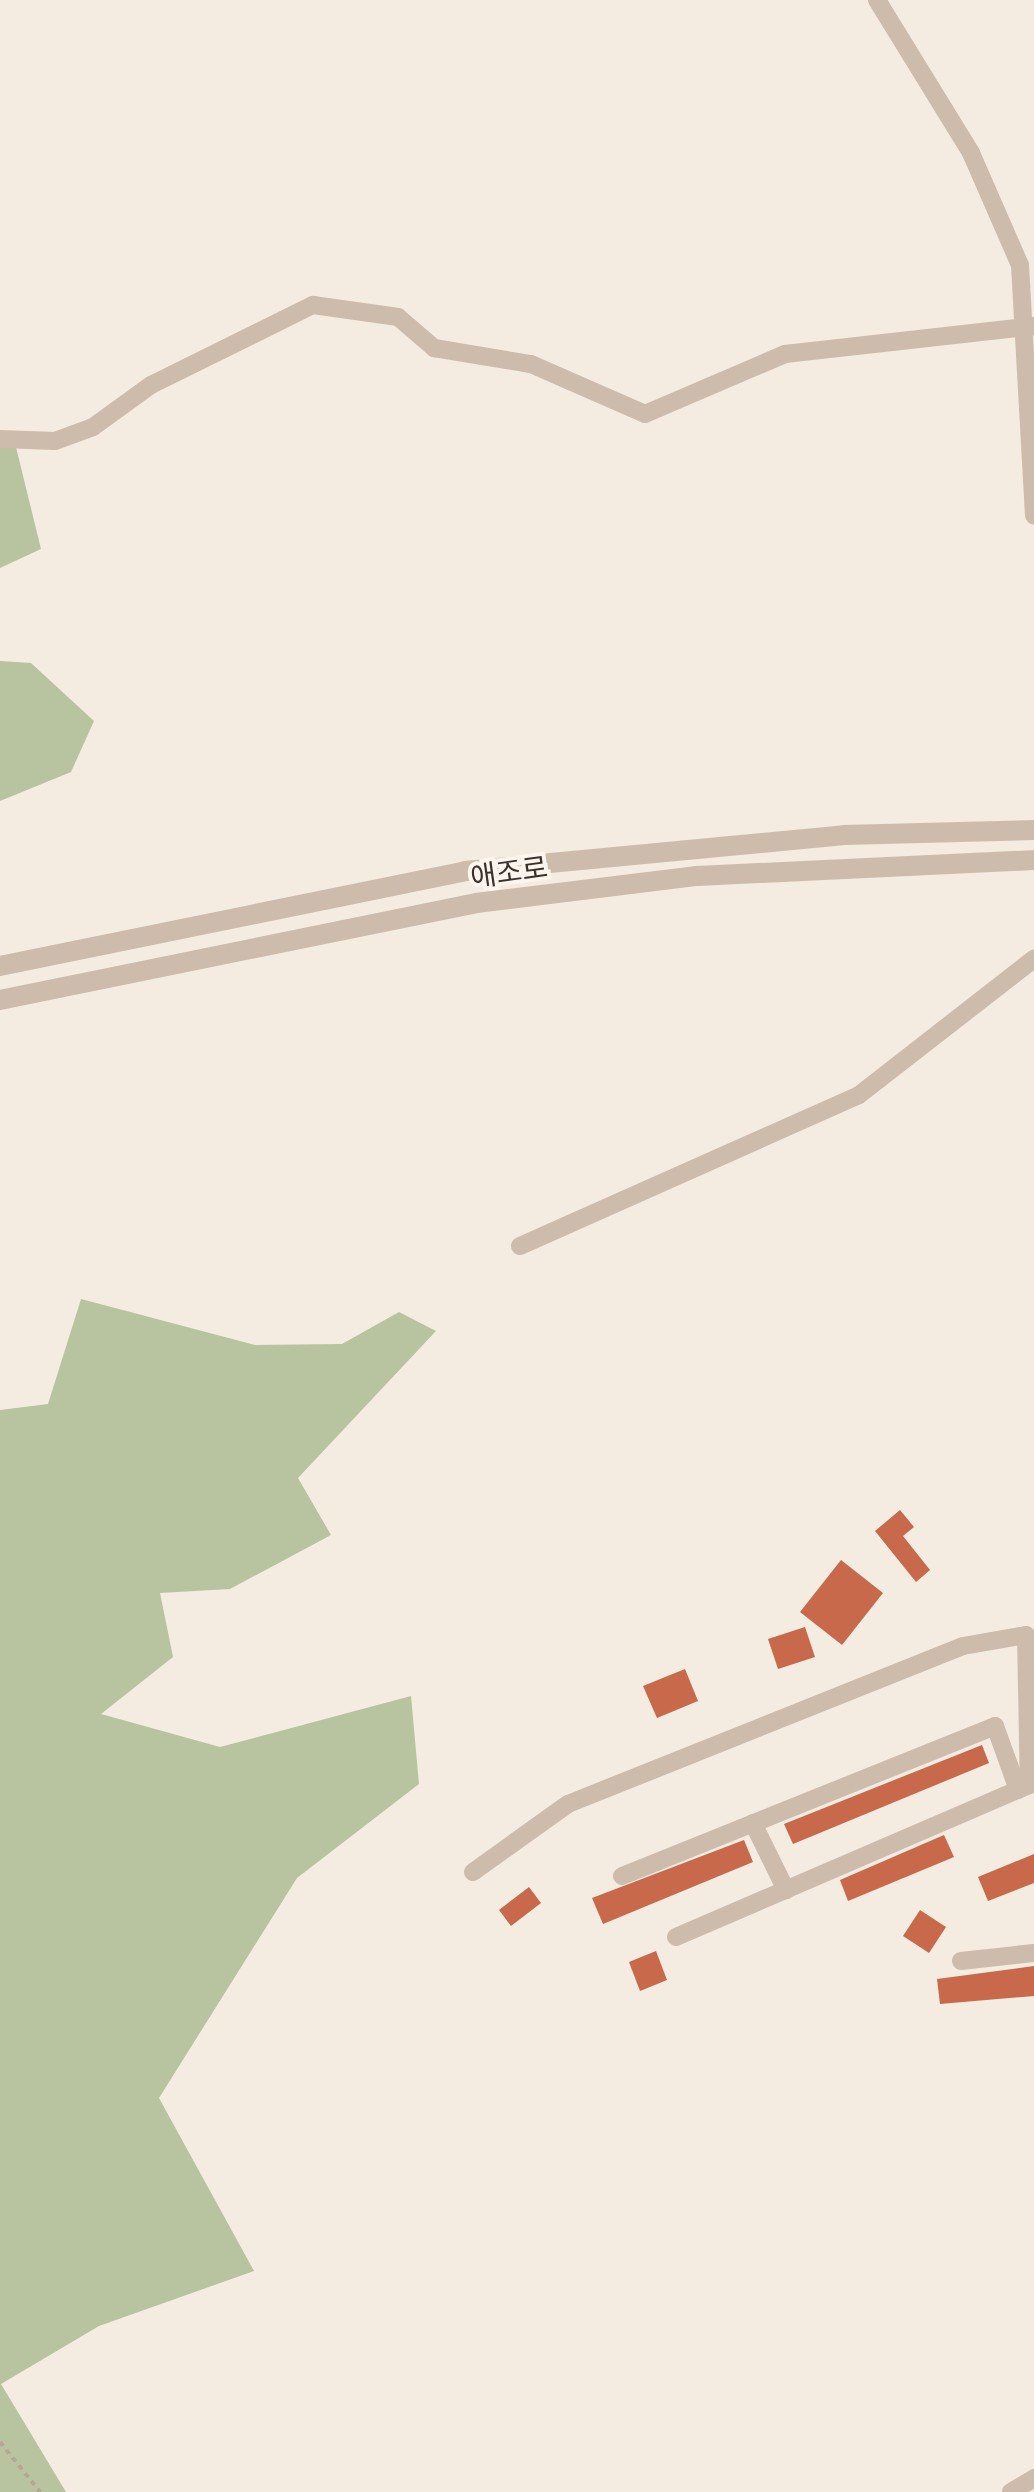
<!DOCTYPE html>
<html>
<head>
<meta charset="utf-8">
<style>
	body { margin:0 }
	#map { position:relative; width:1034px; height:2492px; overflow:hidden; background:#f4ebe1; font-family:Mulish,"Noto Sans KR",sans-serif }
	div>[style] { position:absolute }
	.green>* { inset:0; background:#b8c4a0 }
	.building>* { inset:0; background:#c8694b }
	.path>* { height:4px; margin-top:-2px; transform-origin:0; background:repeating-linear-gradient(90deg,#b9a596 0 5px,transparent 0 10px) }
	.minor>* { height:18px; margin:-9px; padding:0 9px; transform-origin:9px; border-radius:9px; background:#cdbbac }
	.tertiary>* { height:20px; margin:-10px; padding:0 10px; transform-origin:10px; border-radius:10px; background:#cdbbac }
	span { translate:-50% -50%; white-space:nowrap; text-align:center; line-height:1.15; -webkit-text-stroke:8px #fbf5ee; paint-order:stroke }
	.street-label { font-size:28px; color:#3b302b }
</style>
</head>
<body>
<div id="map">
	<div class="green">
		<div style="clip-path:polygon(13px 435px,41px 549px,0 568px,0 436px)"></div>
		<div style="clip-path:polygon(0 661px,31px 663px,94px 721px,71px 772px,0 801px)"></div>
		<div style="clip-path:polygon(81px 1299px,255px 1345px,342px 1344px,399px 1312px,436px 1331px,298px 1478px,331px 1535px,230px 1589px,160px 1593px,173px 1657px,101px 1714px,220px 1747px,411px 1696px,419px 1784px,297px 1878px,159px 2098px,254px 2271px,99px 2326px,1px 2384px,66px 2492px,0 2492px,0 1410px,48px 1404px)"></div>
	</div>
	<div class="building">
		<div style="clip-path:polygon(900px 1510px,914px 1527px,903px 1536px,930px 1570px,916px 1582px,875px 1531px)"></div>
		<div style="clip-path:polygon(841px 1560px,883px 1593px,842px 1645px,800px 1612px)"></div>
		<div style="clip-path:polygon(805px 1627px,815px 1657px,778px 1669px,768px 1639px)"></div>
		<div style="clip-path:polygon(685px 1669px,698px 1701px,657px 1718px,643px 1686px)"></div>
		<div style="clip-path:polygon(982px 1745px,989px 1763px,793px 1844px,784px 1824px)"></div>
		<div style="clip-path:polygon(944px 1835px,954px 1857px,848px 1901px,840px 1880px)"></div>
		<div style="clip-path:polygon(744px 1840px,753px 1862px,603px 1924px,592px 1898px)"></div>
		<div style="clip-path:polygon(1034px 1854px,1034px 1883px,988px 1901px,978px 1877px)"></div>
		<div style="clip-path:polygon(529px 1887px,541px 1903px,511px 1926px,499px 1910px)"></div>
		<div style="clip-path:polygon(920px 1910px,946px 1927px,929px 1953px,903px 1936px)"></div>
		<div style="clip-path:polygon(656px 1951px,667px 1980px,640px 1991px,629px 1962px)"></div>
		<div style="clip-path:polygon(1034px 1966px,1034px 1996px,940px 2004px,937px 1979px)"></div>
	</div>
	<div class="path">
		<div style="left:0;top:2442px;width:64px;rotate:51.3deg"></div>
	</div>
	<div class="minor">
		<div style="left:877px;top:0;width:180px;rotate:58.4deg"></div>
		<div style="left:971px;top:153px;width:122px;rotate:66.4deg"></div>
		<div style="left:1020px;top:265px;width:251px;rotate:86.8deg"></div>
		<div style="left:0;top:439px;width:55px;rotate:2.1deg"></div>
		<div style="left:55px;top:441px;width:40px;rotate:-20.2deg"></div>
		<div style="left:93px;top:427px;width:72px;rotate:-35.9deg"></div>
		<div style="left:151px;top:385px;width:181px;rotate:-26.3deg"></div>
		<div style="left:313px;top:305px;width:86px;rotate:8deg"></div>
		<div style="left:398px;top:317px;width:48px;rotate:40.7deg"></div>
		<div style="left:434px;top:348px;width:98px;rotate:9.4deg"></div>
		<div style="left:531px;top:364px;width:124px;rotate:23.7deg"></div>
		<div style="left:645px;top:414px;width:152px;rotate:-23.2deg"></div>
		<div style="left:785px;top:354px;width:251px;rotate:-6.4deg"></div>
		<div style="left:520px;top:1246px;width:371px;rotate:-24deg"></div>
		<div style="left:859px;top:1095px;width:222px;rotate:-37.9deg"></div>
		<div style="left:753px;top:1823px;width:75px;rotate:63.8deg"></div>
		<div style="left:473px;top:1872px;width:117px;rotate:-35.6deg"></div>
		<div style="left:568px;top:1804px;width:425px;rotate:-21.8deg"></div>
		<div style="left:963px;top:1646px;width:64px;rotate:-9.9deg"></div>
		<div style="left:1026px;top:1635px;width:150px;rotate:88.9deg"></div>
		<div style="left:622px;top:1876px;width:402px;rotate:-21.9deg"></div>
		<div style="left:995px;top:1726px;width:68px;rotate:70.2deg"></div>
		<div style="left:676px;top:1937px;width:384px;rotate:-23.3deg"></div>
		<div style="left:961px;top:1961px;width:73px;rotate:-6.3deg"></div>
		<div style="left:1011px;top:2492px;width:27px;rotate:-31deg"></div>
	</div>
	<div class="tertiary">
		<div style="left:0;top:966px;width:475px;rotate:-11.5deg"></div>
		<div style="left:465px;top:871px;width:381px;rotate:-5.4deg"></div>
		<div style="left:844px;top:835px;width:190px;rotate:-1.5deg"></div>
		<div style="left:0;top:1000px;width:486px;rotate:-11.5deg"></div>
		<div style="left:476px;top:903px;width:223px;rotate:-7deg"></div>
		<div style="left:697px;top:876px;width:337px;rotate:-2.7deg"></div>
	</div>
	<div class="street-label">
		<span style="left:509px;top:872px;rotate:-8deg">애조로</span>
	</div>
</div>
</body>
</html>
